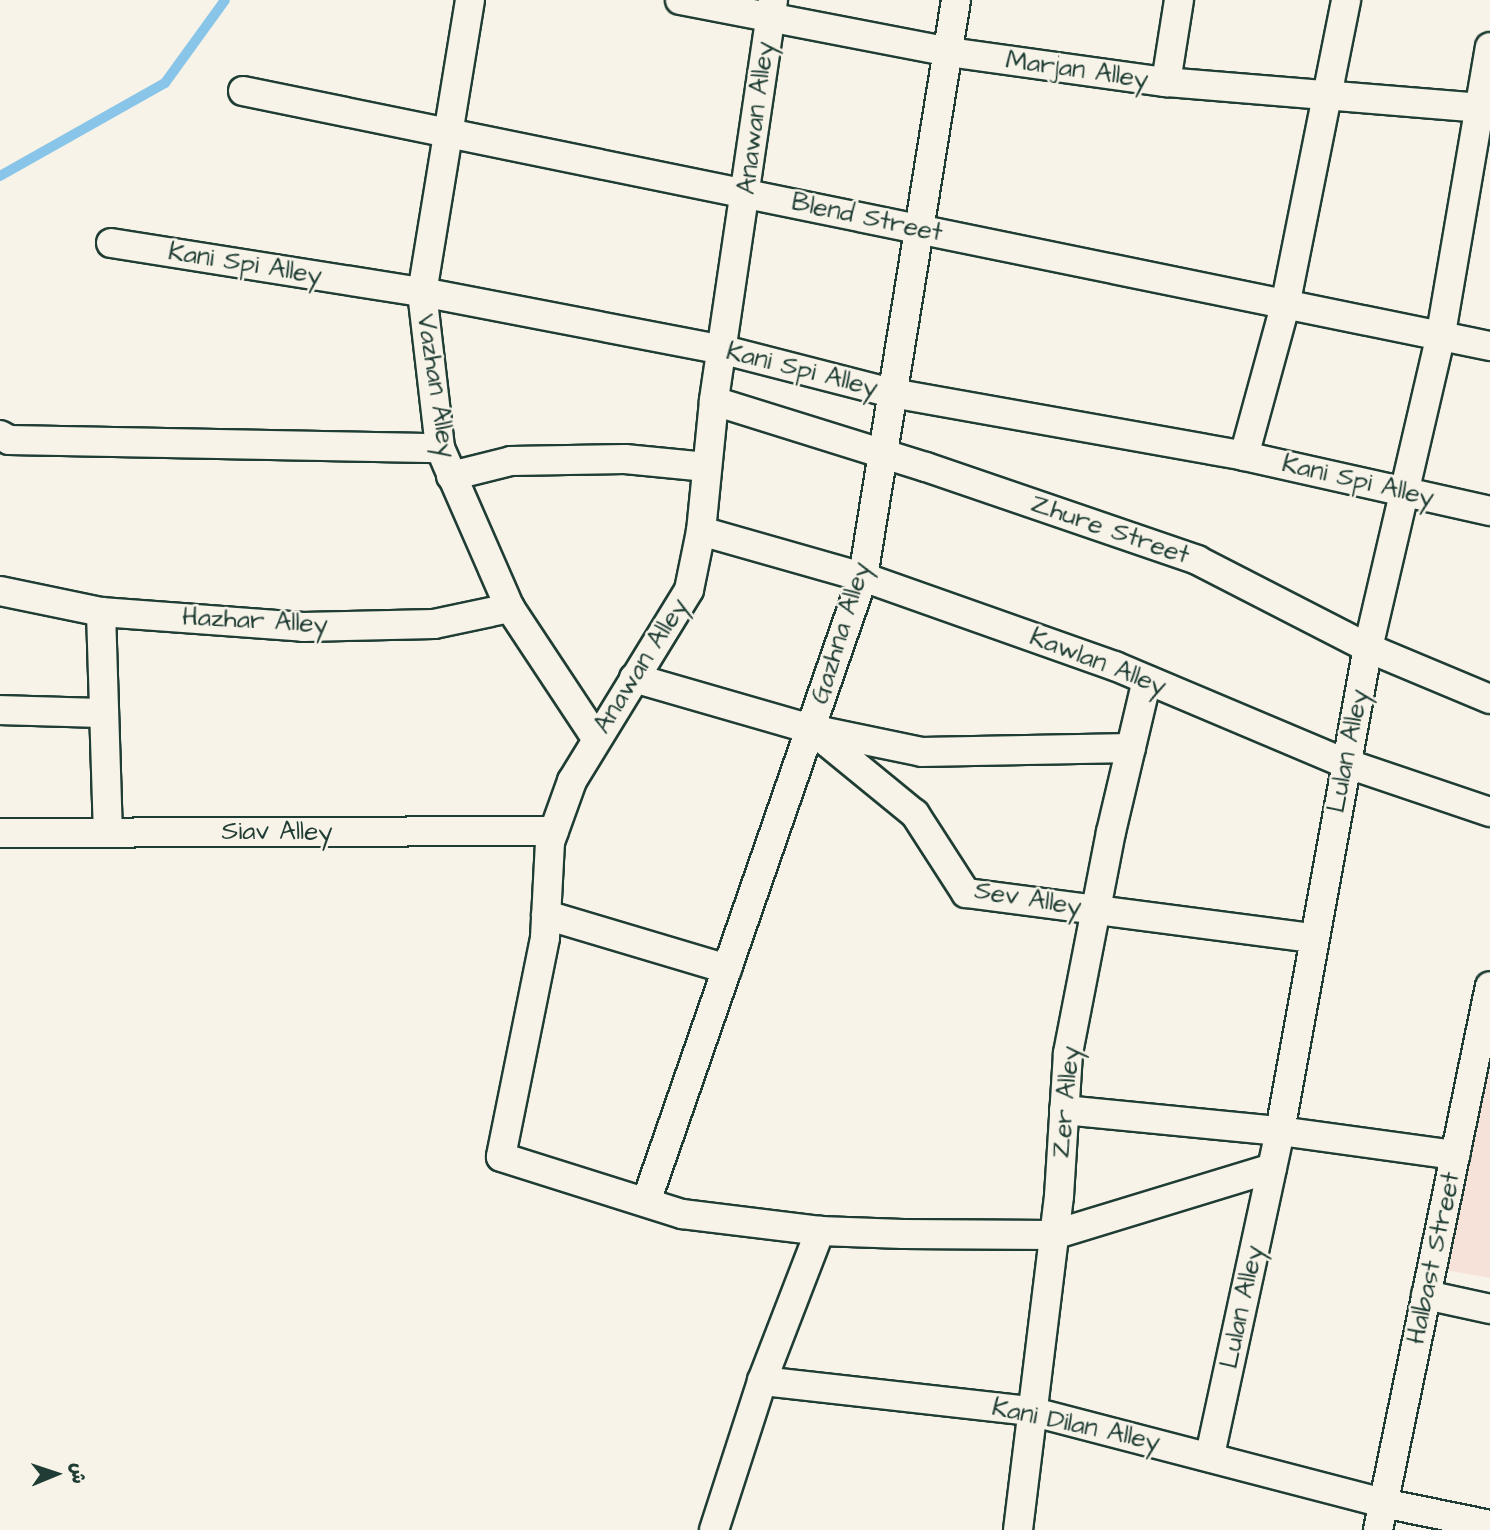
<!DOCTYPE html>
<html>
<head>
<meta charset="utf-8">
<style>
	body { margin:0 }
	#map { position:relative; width:1490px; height:1530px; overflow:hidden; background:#f7f3e8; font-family:"Architects Daughter","Playpen Sans Arabic",sans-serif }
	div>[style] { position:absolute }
	.built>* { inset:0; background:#f7e2da }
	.stream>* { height:10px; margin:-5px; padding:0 5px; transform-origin:5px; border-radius:5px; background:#89c5e9 }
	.roads { filter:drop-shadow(2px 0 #1f3d34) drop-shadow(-2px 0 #1f3d34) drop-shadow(0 2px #1f3d34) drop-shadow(0 -2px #1f3d34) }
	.minor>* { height:28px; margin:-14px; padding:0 14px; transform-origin:14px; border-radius:14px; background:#f7f3e8 }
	span { translate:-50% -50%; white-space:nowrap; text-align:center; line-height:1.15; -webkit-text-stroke:5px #f7f3e8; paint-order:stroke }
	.street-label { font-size:26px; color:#1f3d34 }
	.north { position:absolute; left:21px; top:1439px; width:70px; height:70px; -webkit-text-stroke:5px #f7f3e8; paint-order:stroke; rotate:88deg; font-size:19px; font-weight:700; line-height:28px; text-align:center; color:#1f3d34 }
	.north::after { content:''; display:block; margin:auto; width:24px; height:32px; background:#1f3d34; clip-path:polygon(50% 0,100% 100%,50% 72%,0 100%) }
</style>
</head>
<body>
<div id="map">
	<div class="built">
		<div style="clip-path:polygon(1490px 1068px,1490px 1278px,1445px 1270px)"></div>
	</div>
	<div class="stream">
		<div style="left:0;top:176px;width:189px;rotate:-29.4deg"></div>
		<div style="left:165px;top:83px;width:102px;rotate:-54.1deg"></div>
	</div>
	<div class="roads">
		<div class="minor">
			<div style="left:470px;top:0;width:296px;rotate:99.3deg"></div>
			<div style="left:422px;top:292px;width:157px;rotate:83.4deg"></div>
			<div style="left:440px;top:448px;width:175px;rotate:66.4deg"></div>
			<div style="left:510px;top:608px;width:156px;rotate:56.5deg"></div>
			<div style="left:680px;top:0;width:274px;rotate:10.9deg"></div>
			<div style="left:949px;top:52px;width:219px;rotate:7.9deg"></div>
			<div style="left:1166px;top:82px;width:315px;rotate:4.7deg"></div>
			<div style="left:773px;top:0;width:405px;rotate:98.4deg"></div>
			<div style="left:714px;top:401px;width:131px;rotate:95.7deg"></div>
			<div style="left:701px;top:531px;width:60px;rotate:101.5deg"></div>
			<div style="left:689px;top:590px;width:224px;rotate:121.5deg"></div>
			<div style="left:572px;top:781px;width:65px;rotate:109.8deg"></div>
			<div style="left:550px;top:842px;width:96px;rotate:93deg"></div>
			<div style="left:545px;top:938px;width:223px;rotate:101.4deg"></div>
			<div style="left:501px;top:1157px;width:190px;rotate:17.5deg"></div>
			<div style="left:682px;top:1214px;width:139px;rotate:7deg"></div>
			<div style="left:820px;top:1231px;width:83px;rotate:2.1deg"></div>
			<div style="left:903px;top:1234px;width:150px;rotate:0.4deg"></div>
			<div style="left:1053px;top:1235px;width:229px;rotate:-17deg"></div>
			<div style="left:1166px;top:82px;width:83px;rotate:-81deg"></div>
			<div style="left:243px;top:91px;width:1273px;rotate:11.56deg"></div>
			<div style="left:111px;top:243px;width:315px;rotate:9deg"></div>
			<div style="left:422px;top:292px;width:308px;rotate:10.9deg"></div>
			<div style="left:724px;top:350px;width:173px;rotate:14.4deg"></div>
			<div style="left:892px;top:393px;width:358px;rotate:10.1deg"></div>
			<div style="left:1244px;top:456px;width:252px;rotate:12.6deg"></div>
			<div style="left:714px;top:401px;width:222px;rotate:17.3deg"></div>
			<div style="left:926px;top:467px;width:287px;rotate:18.9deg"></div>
			<div style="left:1197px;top:560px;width:192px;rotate:27.2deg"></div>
			<div style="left:1368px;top:648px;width:132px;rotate:22.7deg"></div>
			<div style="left:0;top:435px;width:10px;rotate:29deg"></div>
			<div style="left:9px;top:440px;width:431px;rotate:1.1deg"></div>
			<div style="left:1244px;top:456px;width:156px;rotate:-74.7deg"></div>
			<div style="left:1285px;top:306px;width:312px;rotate:-78.7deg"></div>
			<div style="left:451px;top:476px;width:62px;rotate:-14deg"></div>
			<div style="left:511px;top:461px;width:114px;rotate:-1deg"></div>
			<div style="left:625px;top:459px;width:82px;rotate:5.6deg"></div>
			<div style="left:701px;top:531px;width:168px;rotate:15.9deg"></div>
			<div style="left:863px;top:577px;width:267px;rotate:19.5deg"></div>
			<div style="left:1115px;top:666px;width:250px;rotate:22.9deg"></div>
			<div style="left:1345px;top:763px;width:153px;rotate:18.7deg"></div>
			<div style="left:0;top:591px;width:103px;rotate:11.7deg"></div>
			<div style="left:101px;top:612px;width:203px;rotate:4.2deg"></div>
			<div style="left:303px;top:627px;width:131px;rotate:-1.3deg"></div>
			<div style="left:434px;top:624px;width:78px;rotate:-11.9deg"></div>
			<div style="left:101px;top:612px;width:220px;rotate:88.2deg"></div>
			<div style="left:634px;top:678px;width:184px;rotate:16.1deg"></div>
			<div style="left:811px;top:729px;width:113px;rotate:11.7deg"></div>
			<div style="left:922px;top:752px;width:209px;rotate:-1.1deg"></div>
			<div style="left:0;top:710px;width:104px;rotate:1.7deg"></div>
			<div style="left:811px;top:729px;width:134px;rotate:39.3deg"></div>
			<div style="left:915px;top:814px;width:94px;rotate:57.2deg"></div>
			<div style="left:966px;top:893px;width:351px;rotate:7.4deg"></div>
			<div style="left:0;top:833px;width:554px;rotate:-0.21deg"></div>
			<div style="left:546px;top:915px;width:189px;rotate:16.6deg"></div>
			<div style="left:1064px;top:1110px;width:217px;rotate:5.6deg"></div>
			<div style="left:1280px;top:1131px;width:177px;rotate:7.8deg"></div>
			<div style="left:646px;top:1202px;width:662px;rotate:-70.85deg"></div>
			<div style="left:863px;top:577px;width:584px;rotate:-80.84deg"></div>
			<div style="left:1426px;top:1295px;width:66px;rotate:12.3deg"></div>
			<div style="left:762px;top:1381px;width:270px;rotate:6.4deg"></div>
			<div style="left:1030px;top:1411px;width:365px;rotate:14.6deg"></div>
			<div style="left:1383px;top:1503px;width:109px;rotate:11.6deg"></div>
			<div style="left:1210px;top:1455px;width:331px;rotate:-77.8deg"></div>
			<div style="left:1280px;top:1131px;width:491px;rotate:-79.7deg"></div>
			<div style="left:1368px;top:648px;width:317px;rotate:-76.9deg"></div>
			<div style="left:1440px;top:339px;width:296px;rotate:-80.3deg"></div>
			<div style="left:714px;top:1530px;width:157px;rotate:-72.1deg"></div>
			<div style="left:762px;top:1381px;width:161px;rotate:-68.9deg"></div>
			<div style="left:1018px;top:1530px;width:337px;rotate:-83deg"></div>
			<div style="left:1059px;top:1196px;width:143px;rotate:-86.4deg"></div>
			<div style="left:1068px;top:1053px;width:225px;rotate:-79deg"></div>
			<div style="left:1111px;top:832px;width:156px;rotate:-76.7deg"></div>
			<div style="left:1378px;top:1530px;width:555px;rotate:-78.37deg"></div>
		</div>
	</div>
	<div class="street-label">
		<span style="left:1077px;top:70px;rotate:8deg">Marjan Alley</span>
		<span style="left:756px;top:118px;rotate:-83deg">Anawan Alley</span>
		<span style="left:867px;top:218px;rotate:12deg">Blend Street</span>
		<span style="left:245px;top:264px;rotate:9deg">Kani Spi Alley</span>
		<span style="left:802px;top:370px;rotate:14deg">Kani Spi Alley</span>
		<span style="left:436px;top:386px;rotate:81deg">Vazhan Alley</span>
		<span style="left:1358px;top:481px;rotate:13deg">Kani Spi Alley</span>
		<span style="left:1110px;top:530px;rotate:19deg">Zhure Street</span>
		<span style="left:255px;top:621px;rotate:3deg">Hazhar Alley</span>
		<span style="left:841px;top:633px;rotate:-73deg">Gazhna Alley</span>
		<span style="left:1098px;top:662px;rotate:21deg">Kawlan Alley</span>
		<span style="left:641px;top:666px;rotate:-58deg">Anawan Alley</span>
		<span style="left:1348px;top:751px;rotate:-79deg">Lulan Alley</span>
		<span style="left:277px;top:832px">Siav Alley</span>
		<span style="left:1028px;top:899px;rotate:9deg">Sev Alley</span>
		<span style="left:1066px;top:1102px;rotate:-85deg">Zer Alley</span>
		<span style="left:1434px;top:1258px;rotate:-78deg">Halbast Street</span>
		<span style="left:1242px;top:1307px;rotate:-78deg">Lulan Alley</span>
		<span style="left:1076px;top:1425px;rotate:12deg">Kani Dilan Alley</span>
	</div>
	<div class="north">ش</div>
</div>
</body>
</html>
